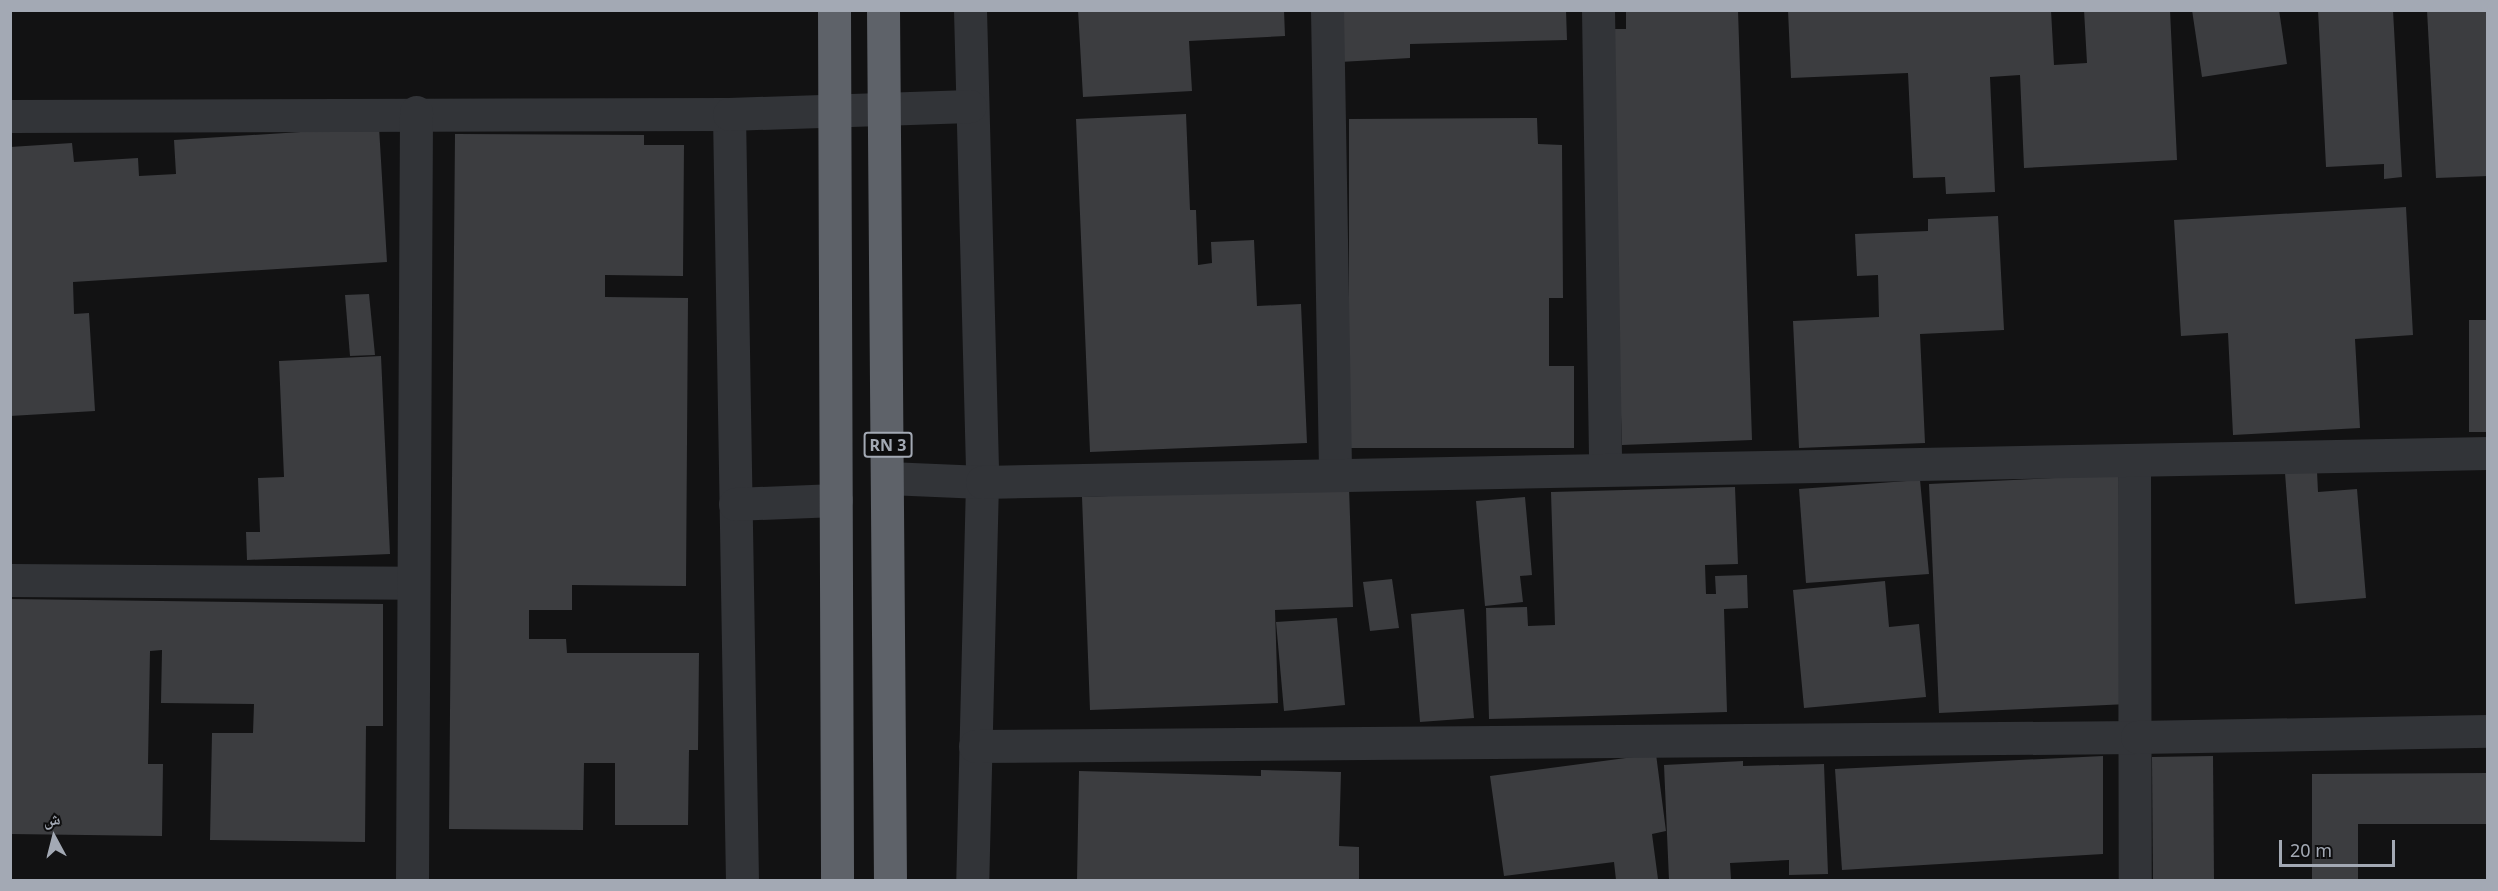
<!DOCTYPE html>
<html>
<head>
<meta charset="utf-8">
<style>
	body { margin:0 }
	#map { position:relative; width:2498px; height:891px; overflow:hidden; background:#121213; font-family:"Noto Sans","Noto Naskh Arabic",sans-serif }
	div>[style] { position:absolute }
	.building>* { inset:0; background:#3c3d40 }
	.minor>* { height:33px; margin:-16.5px; padding:0 16.5px; transform-origin:16.5px; border-radius:16.5px; background:#323438 }
	.highway>* { height:33px; margin:-16.5px; padding:0 16.5px; transform-origin:16.5px; border-radius:16.5px; background:#5e6269 }
	span { translate:-50% -50%; white-space:nowrap; text-align:center; line-height:1.15; -webkit-text-stroke:4.5px #0d0d0e; paint-order:stroke }
	.shield-label span { padding:2px 4px; background:#0d0d0e; border:2px solid; border-radius:4px; -webkit-text-stroke-width:0 }
	.shield-label { font-size:16px; color:#a3a9b4; font-weight:700 }
	.frame { position:absolute; inset:0; border:12px solid #a3a9b4; pointer-events:none }
	.north { position:absolute; left:24px; top:807px; width:60px; height:60px; -webkit-text-stroke:4px #0d0d0e; paint-order:stroke; rotate:353deg; font-size:16px; font-weight:700; line-height:24px; text-align:center; color:#a3a9b4 }
	.north::after { content:''; display:block; margin:auto; width:21px; height:27px; background:#a3a9b4; clip-path:polygon(50% 0,100% 100%,50% 72%,0 100%) }
	.scale { position:absolute; left:2279px; top:840px; width:116px; height:27px; box-sizing:border-box; border:3px solid #a3a9b4; border-top:0; padding-left:8px; font-size:18px; line-height:21px; white-space:nowrap; color:#a3a9b4; -webkit-text-stroke:4px #0d0d0e; paint-order:stroke }
</style>
</head>
<body>
<div id="map">
	<div class="building">
		<div style="clip-path:polygon(1078px 10px,1284px 10px,1285px 36px,1189px 41px,1192px 91px,1083px 97px)"></div>
		<div style="clip-path:polygon(1339px 10px,1566px 10px,1567px 40px,1410px 44px,1410px 58px,1340px 62px)"></div>
		<div style="clip-path:polygon(1626px 10px,1738px 10px,1752px 440px,1622px 445px,1608px 29px,1626px 29px)"></div>
		<div style="clip-path:polygon(1788px 10px,2051px 10px,2054px 65px,2087px 63px,2084px 10px,2170px 10px,2177px 160px,2024px 168px,2020px 75px,1990px 77px,1995px 192px,1946px 194px,1945px 177px,1913px 178px,1908px 73px,1791px 78px)"></div>
		<div style="clip-path:polygon(2192px 10px,2279px 10px,2287px 64px,2202px 77px)"></div>
		<div style="clip-path:polygon(2318px 10px,2393px 10px,2402px 177px,2384px 179px,2384px 164px,2326px 167px)"></div>
		<div style="clip-path:polygon(2427px 10px,2488px 10px,2488px 176px,2436px 178px)"></div>
		<div style="clip-path:polygon(1186px 114px,1190px 210px,1196px 210px,1198px 265px,1212px 263px,1211px 242px,1254px 240px,1257px 306px,1301px 304px,1307px 443px,1090px 452px,1076px 119px)"></div>
		<div style="clip-path:polygon(1537px 118px,1538px 144px,1562px 145px,1563px 298px,1549px 298px,1549px 366px,1574px 366px,1574px 448px,1342px 448px,1342px 307px,1349px 307px,1349px 119px)"></div>
		<div style="clip-path:polygon(379px 127px,387px 262px,73px 282px,74px 314px,89px 313px,95px 411px,10px 416px,10px 147px,72px 143px,74px 162px,138px 158px,139px 176px,176px 174px,174px 140px)"></div>
		<div style="clip-path:polygon(455px 134px,644px 135px,644px 145px,684px 145px,683px 276px,605px 275px,605px 297px,688px 298px,686px 586px,572px 585px,572px 610px,529px 610px,529px 639px,566px 639px,567px 653px,699px 653px,698px 750px,689px 750px,688px 825px,615px 825px,615px 763px,584px 763px,583px 830px,449px 829px)"></div>
		<div style="clip-path:polygon(2406px 207px,2413px 335px,2355px 339px,2360px 428px,2233px 435px,2228px 333px,2181px 336px,2174px 220px)"></div>
		<div style="clip-path:polygon(1998px 216px,2004px 330px,1920px 334px,1925px 443px,1799px 448px,1793px 321px,1879px 317px,1878px 275px,1857px 276px,1855px 234px,1928px 231px,1928px 219px)"></div>
		<div style="clip-path:polygon(369px 294px,375px 355px,350px 356px,345px 295px)"></div>
		<div style="clip-path:polygon(2469px 320px,2488px 320px,2488px 432px,2469px 432px)"></div>
		<div style="clip-path:polygon(381px 356px,390px 554px,247px 560px,246px 532px,260px 532px,258px 478px,284px 477px,279px 361px)"></div>
		<div style="clip-path:polygon(2317px 471px,2318px 492px,2357px 489px,2366px 598px,2295px 604px,2285px 473px)"></div>
		<div style="clip-path:polygon(2118px 475px,2128px 704px,1939px 713px,1929px 484px)"></div>
		<div style="clip-path:polygon(1920px 480px,1929px 574px,1806px 583px,1799px 489px)"></div>
		<div style="clip-path:polygon(1349px 487px,1353px 607px,1275px 610px,1278px 703px,1090px 710px,1082px 497px)"></div>
		<div style="clip-path:polygon(1735px 487px,1738px 564px,1705px 565px,1706px 594px,1716px 594px,1715px 576px,1747px 575px,1748px 608px,1724px 609px,1727px 712px,1489px 719px,1486px 608px,1527px 607px,1528px 626px,1555px 625px,1551px 492px)"></div>
		<div style="clip-path:polygon(1525px 497px,1532px 575px,1520px 576px,1523px 602px,1485px 606px,1476px 501px)"></div>
		<div style="clip-path:polygon(1392px 579px,1399px 628px,1370px 631px,1363px 582px)"></div>
		<div style="clip-path:polygon(1885px 581px,1889px 627px,1919px 624px,1926px 697px,1804px 708px,1793px 590px)"></div>
		<div style="clip-path:polygon(10px 599px,383px 604px,383px 726px,366px 726px,365px 842px,210px 840px,212px 733px,253px 733px,254px 704px,161px 703px,162px 650px,150px 651px,148px 764px,163px 764px,162px 836px,10px 834px)"></div>
		<div style="clip-path:polygon(1464px 609px,1474px 718px,1420px 722px,1411px 614px)"></div>
		<div style="clip-path:polygon(1337px 618px,1345px 705px,1284px 711px,1276px 622px)"></div>
		<div style="clip-path:polygon(1656px 754px,1666px 831px,1652px 834px,1658px 879px,1616px 880px,1614px 862px,1504px 876px,1490px 776px)"></div>
		<div style="clip-path:polygon(2103px 756px,2103px 854px,1842px 870px,1835px 769px)"></div>
		<div style="clip-path:polygon(2213px 756px,2214px 880px,2153px 880px,2152px 757px)"></div>
		<div style="clip-path:polygon(1743px 761px,1743px 766px,1824px 764px,1828px 874px,1789px 875px,1789px 860px,1730px 863px,1731px 879px,1669px 880px,1664px 765px)"></div>
		<div style="clip-path:polygon(1261px 770px,1341px 772px,1339px 846px,1359px 847px,1359px 880px,1077px 880px,1079px 771px,1261px 776px)"></div>
		<div style="clip-path:polygon(2488px 773px,2488px 824px,2358px 824px,2358px 880px,2312px 880px,2312px 774px)"></div>
	</div>
	<div class="minor">
		<div style="left:970px;top:10px;width:472px;rotate:88.5deg"></div>
		<div style="left:982px;top:482px;width:398px;rotate:91.4deg"></div>
		<div style="left:1327px;top:10px;width:465px;rotate:89deg"></div>
		<div style="left:1598px;top:10px;width:459px;rotate:89.1deg"></div>
		<div style="left:729px;top:114px;width:766px;rotate:89.03deg"></div>
		<div style="left:10px;top:116px;width:719px;rotate:-0.16deg"></div>
		<div style="left:729px;top:114px;width:241px;rotate:-1.9deg"></div>
		<div style="left:2134px;top:460px;width:420px;rotate:89.9deg"></div>
		<div style="left:888px;top:478px;width:94px;rotate:2.4deg"></div>
		<div style="left:982px;top:482px;width:1506px;rotate:-1.1deg"></div>
		<div style="left:735px;top:504px;width:101px;rotate:-2.3deg"></div>
		<div style="left:10px;top:580px;width:402px;rotate:0.4deg"></div>
		<div style="left:975px;top:746px;width:1162px;rotate:-0.44deg"></div>
		<div style="left:2137px;top:737px;width:351px;rotate:-1deg"></div>
		<div style="left:412px;top:880px;width:768px;rotate:-89.7deg"></div>
	</div>
	<div class="highway">
		<div style="left:834px;top:10px;width:870px;rotate:89.8deg"></div>
		<div style="left:883px;top:10px;width:870px;rotate:89.54deg"></div>
	</div>
	<div class="shield-label">
		<span style="left:888px;top:445px">RN 3</span>
	</div>
	<div class="frame"></div>
	<div class="north">ش</div>
	<div class="scale">20 m</div>
</div>
</body>
</html>
